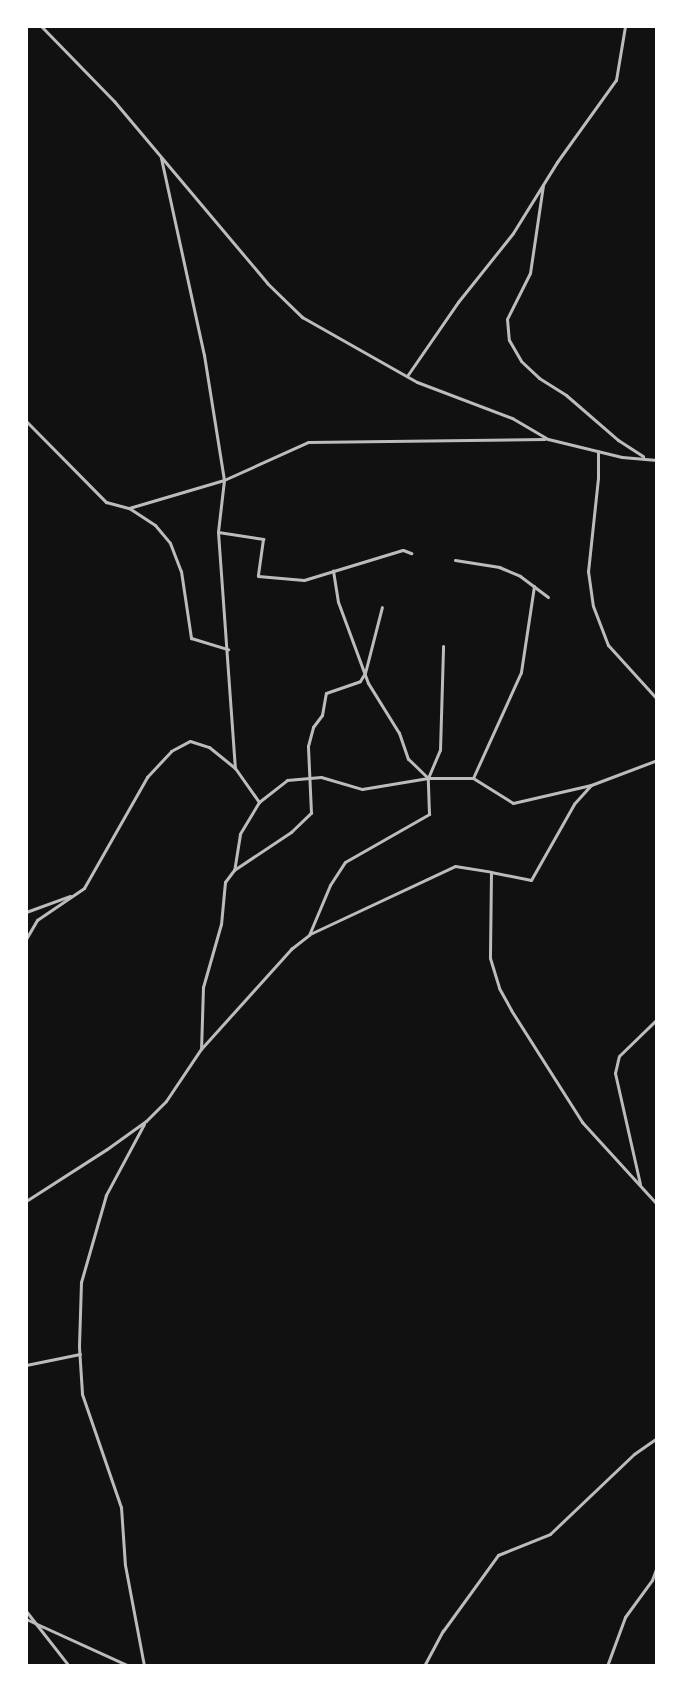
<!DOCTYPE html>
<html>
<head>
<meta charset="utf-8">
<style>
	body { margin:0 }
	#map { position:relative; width:683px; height:1692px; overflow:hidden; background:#111; font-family:"DejaVu Sans",sans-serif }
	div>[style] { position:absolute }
	.minor>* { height:3px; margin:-1.5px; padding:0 1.5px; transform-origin:1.5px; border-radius:1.5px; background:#bcbcbc }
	span { translate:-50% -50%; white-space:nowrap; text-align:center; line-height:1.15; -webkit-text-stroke:8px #fff; paint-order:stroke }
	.frame { position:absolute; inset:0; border:28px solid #fff; pointer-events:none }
</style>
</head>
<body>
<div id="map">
	<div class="minor">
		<div style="left:41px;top:26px;width:105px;rotate:45.8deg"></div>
		<div style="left:114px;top:101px;width:238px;rotate:49.9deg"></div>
		<div style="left:267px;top:283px;width:49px;rotate:44.2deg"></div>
		<div style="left:302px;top:317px;width:132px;rotate:29.5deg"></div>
		<div style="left:417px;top:382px;width:102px;rotate:20.8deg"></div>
		<div style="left:512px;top:418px;width:42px;rotate:30.3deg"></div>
		<div style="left:548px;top:439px;width:76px;rotate:13.7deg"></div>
		<div style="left:622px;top:457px;width:35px;rotate:5deg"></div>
		<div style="left:161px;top:158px;width:202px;rotate:77.7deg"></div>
		<div style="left:204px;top:355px;width:127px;rotate:80.9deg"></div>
		<div style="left:224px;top:480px;width:52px;rotate:96.6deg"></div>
		<div style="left:218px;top:532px;width:237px;rotate:85.9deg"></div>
		<div style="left:235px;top:768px;width:42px;rotate:54.8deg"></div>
		<div style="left:259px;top:802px;width:37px;rotate:121deg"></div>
		<div style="left:240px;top:834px;width:36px;rotate:99deg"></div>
		<div style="left:234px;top:870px;width:15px;rotate:127deg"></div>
		<div style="left:225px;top:882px;width:42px;rotate:95.4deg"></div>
		<div style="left:221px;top:924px;width:66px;rotate:105.9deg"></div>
		<div style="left:203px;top:987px;width:62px;rotate:91.8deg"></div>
		<div style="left:543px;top:185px;width:89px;rotate:98.4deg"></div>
		<div style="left:530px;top:273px;width:51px;rotate:116.6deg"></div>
		<div style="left:507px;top:319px;width:21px;rotate:85deg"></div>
		<div style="left:509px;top:340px;width:24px;rotate:60deg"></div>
		<div style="left:521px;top:361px;width:25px;rotate:43deg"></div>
		<div style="left:539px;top:378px;width:32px;rotate:32deg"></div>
		<div style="left:566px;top:395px;width:69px;rotate:40.9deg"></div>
		<div style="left:618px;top:440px;width:30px;rotate:33deg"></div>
		<div style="left:407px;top:376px;width:90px;rotate:-55.4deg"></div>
		<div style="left:458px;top:302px;width:88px;rotate:-51.4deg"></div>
		<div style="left:513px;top:233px;width:84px;rotate:-58.2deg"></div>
		<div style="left:557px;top:162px;width:101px;rotate:-54.3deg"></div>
		<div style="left:616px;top:80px;width:55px;rotate:-80.5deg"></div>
		<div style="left:26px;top:421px;width:114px;rotate:45.4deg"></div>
		<div style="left:106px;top:502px;width:24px;rotate:15deg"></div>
		<div style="left:129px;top:508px;width:31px;rotate:33deg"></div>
		<div style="left:155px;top:525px;width:23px;rotate:50deg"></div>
		<div style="left:170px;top:543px;width:30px;rotate:69deg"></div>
		<div style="left:181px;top:571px;width:68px;rotate:81.5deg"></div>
		<div style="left:191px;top:638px;width:39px;rotate:17deg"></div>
		<div style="left:598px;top:451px;width:27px;rotate:90deg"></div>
		<div style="left:598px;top:478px;width:94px;rotate:96.1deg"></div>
		<div style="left:588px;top:571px;width:35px;rotate:82deg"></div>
		<div style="left:593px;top:606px;width:42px;rotate:69deg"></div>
		<div style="left:608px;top:645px;width:73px;rotate:47.8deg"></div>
		<div style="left:129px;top:508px;width:99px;rotate:-16.4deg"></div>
		<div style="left:224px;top:480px;width:92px;rotate:-24.3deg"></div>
		<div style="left:308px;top:442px;width:237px;rotate:-0.7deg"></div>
		<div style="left:218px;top:532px;width:46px;rotate:8.8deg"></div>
		<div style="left:263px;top:539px;width:37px;rotate:98deg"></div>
		<div style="left:258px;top:576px;width:46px;rotate:5deg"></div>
		<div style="left:304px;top:580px;width:103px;rotate:-16.9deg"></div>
		<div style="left:403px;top:550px;width:9px;rotate:21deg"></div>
		<div style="left:455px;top:560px;width:45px;rotate:9deg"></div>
		<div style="left:499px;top:567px;width:23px;rotate:23deg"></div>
		<div style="left:520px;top:576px;width:35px;rotate:37deg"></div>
		<div style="left:428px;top:778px;width:30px;rotate:-67deg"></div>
		<div style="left:440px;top:750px;width:104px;rotate:-88.3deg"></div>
		<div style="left:473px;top:778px;width:116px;rotate:-65.6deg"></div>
		<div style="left:521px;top:672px;width:87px;rotate:-81.4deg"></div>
		<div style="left:591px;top:785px;width:25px;rotate:132deg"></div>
		<div style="left:574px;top:804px;width:87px;rotate:119.5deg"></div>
		<div style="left:531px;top:880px;width:41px;rotate:-168.7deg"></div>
		<div style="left:491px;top:872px;width:86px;rotate:90.7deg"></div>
		<div style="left:490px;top:958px;width:31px;rotate:73deg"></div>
		<div style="left:499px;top:988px;width:25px;rotate:61deg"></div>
		<div style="left:511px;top:1010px;width:133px;rotate:57.6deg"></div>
		<div style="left:582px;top:1122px;width:111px;rotate:47.6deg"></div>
		<div style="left:259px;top:802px;width:36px;rotate:-38deg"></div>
		<div style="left:287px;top:780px;width:34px;rotate:-5deg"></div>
		<div style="left:321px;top:777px;width:43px;rotate:16.3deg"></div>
		<div style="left:362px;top:789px;width:67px;rotate:-9.5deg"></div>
		<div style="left:428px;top:778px;width:28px;rotate:-136deg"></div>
		<div style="left:408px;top:759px;width:28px;rotate:-109deg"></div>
		<div style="left:399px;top:733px;width:59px;rotate:-121.8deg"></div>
		<div style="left:368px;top:683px;width:86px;rotate:-110.3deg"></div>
		<div style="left:338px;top:602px;width:32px;rotate:-99deg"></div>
		<div style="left:234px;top:870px;width:69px;rotate:-33.7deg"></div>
		<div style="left:291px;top:832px;width:28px;rotate:-44deg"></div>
		<div style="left:311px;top:813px;width:67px;rotate:-92.6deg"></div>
		<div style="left:308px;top:746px;width:20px;rotate:-75deg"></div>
		<div style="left:313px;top:727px;width:15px;rotate:-53deg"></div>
		<div style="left:322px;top:715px;width:22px;rotate:-80deg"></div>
		<div style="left:326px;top:693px;width:36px;rotate:-19deg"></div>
		<div style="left:360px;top:681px;width:9px;rotate:-58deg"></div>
		<div style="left:365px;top:673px;width:68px;rotate:-75.6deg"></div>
		<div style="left:26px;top:912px;width:47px;rotate:-20deg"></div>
		<div style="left:310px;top:934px;width:160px;rotate:-25.1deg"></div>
		<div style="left:455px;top:866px;width:36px;rotate:9deg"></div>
		<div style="left:26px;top:939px;width:22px;rotate:-60deg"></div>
		<div style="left:37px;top:920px;width:57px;rotate:-34.2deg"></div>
		<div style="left:84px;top:888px;width:128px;rotate:-60.4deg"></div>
		<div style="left:147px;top:777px;width:35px;rotate:-47deg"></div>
		<div style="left:171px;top:751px;width:21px;rotate:-28deg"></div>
		<div style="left:190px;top:741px;width:20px;rotate:18deg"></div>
		<div style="left:209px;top:747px;width:33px;rotate:39deg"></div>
		<div style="left:144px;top:1124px;width:81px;rotate:118.2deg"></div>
		<div style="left:106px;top:1195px;width:91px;rotate:106deg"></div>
		<div style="left:81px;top:1282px;width:65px;rotate:91.8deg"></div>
		<div style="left:79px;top:1347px;width:47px;rotate:86.3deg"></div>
		<div style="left:82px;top:1394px;width:120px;rotate:71deg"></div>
		<div style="left:121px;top:1507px;width:58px;rotate:86.1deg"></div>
		<div style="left:125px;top:1565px;width:103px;rotate:79.3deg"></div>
		<div style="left:640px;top:1184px;width:114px;rotate:-102.7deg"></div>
		<div style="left:615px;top:1073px;width:17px;rotate:-77deg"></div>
		<div style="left:619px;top:1056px;width:53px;rotate:-44.2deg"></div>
		<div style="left:26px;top:1201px;width:96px;rotate:-32.7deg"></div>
		<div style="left:107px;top:1149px;width:48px;rotate:-35.7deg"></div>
		<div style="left:146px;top:1121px;width:28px;rotate:-45deg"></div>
		<div style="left:166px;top:1101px;width:63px;rotate:-56.1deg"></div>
		<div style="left:201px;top:1049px;width:135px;rotate:-48deg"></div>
		<div style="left:291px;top:949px;width:23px;rotate:-38deg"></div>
		<div style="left:309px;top:935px;width:54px;rotate:-67.2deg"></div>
		<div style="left:330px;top:885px;width:27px;rotate:-57deg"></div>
		<div style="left:345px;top:862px;width:97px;rotate:-29.7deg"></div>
		<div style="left:429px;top:814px;width:36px;rotate:-92deg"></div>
		<div style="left:428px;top:778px;width:45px"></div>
		<div style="left:473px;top:778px;width:47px;rotate:32deg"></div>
		<div style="left:513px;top:803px;width:80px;rotate:-13deg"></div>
		<div style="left:591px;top:785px;width:71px;rotate:-20.7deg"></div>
		<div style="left:26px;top:1365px;width:55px;rotate:-11.5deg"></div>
		<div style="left:26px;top:1611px;width:70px;rotate:52deg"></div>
		<div style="left:26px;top:1619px;width:113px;rotate:24.5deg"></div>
		<div style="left:424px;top:1666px;width:40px;rotate:-62deg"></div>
		<div style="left:443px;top:1631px;width:94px;rotate:-54.1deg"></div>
		<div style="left:498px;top:1555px;width:56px;rotate:-22deg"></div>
		<div style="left:550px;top:1534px;width:116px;rotate:-43.6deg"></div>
		<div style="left:634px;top:1454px;width:28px;rotate:-35deg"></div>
		<div style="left:607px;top:1666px;width:52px;rotate:-69.8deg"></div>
		<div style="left:625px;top:1617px;width:46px;rotate:-53.9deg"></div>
		<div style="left:652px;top:1580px;width:15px;rotate:-70deg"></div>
	</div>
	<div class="frame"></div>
</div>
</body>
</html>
